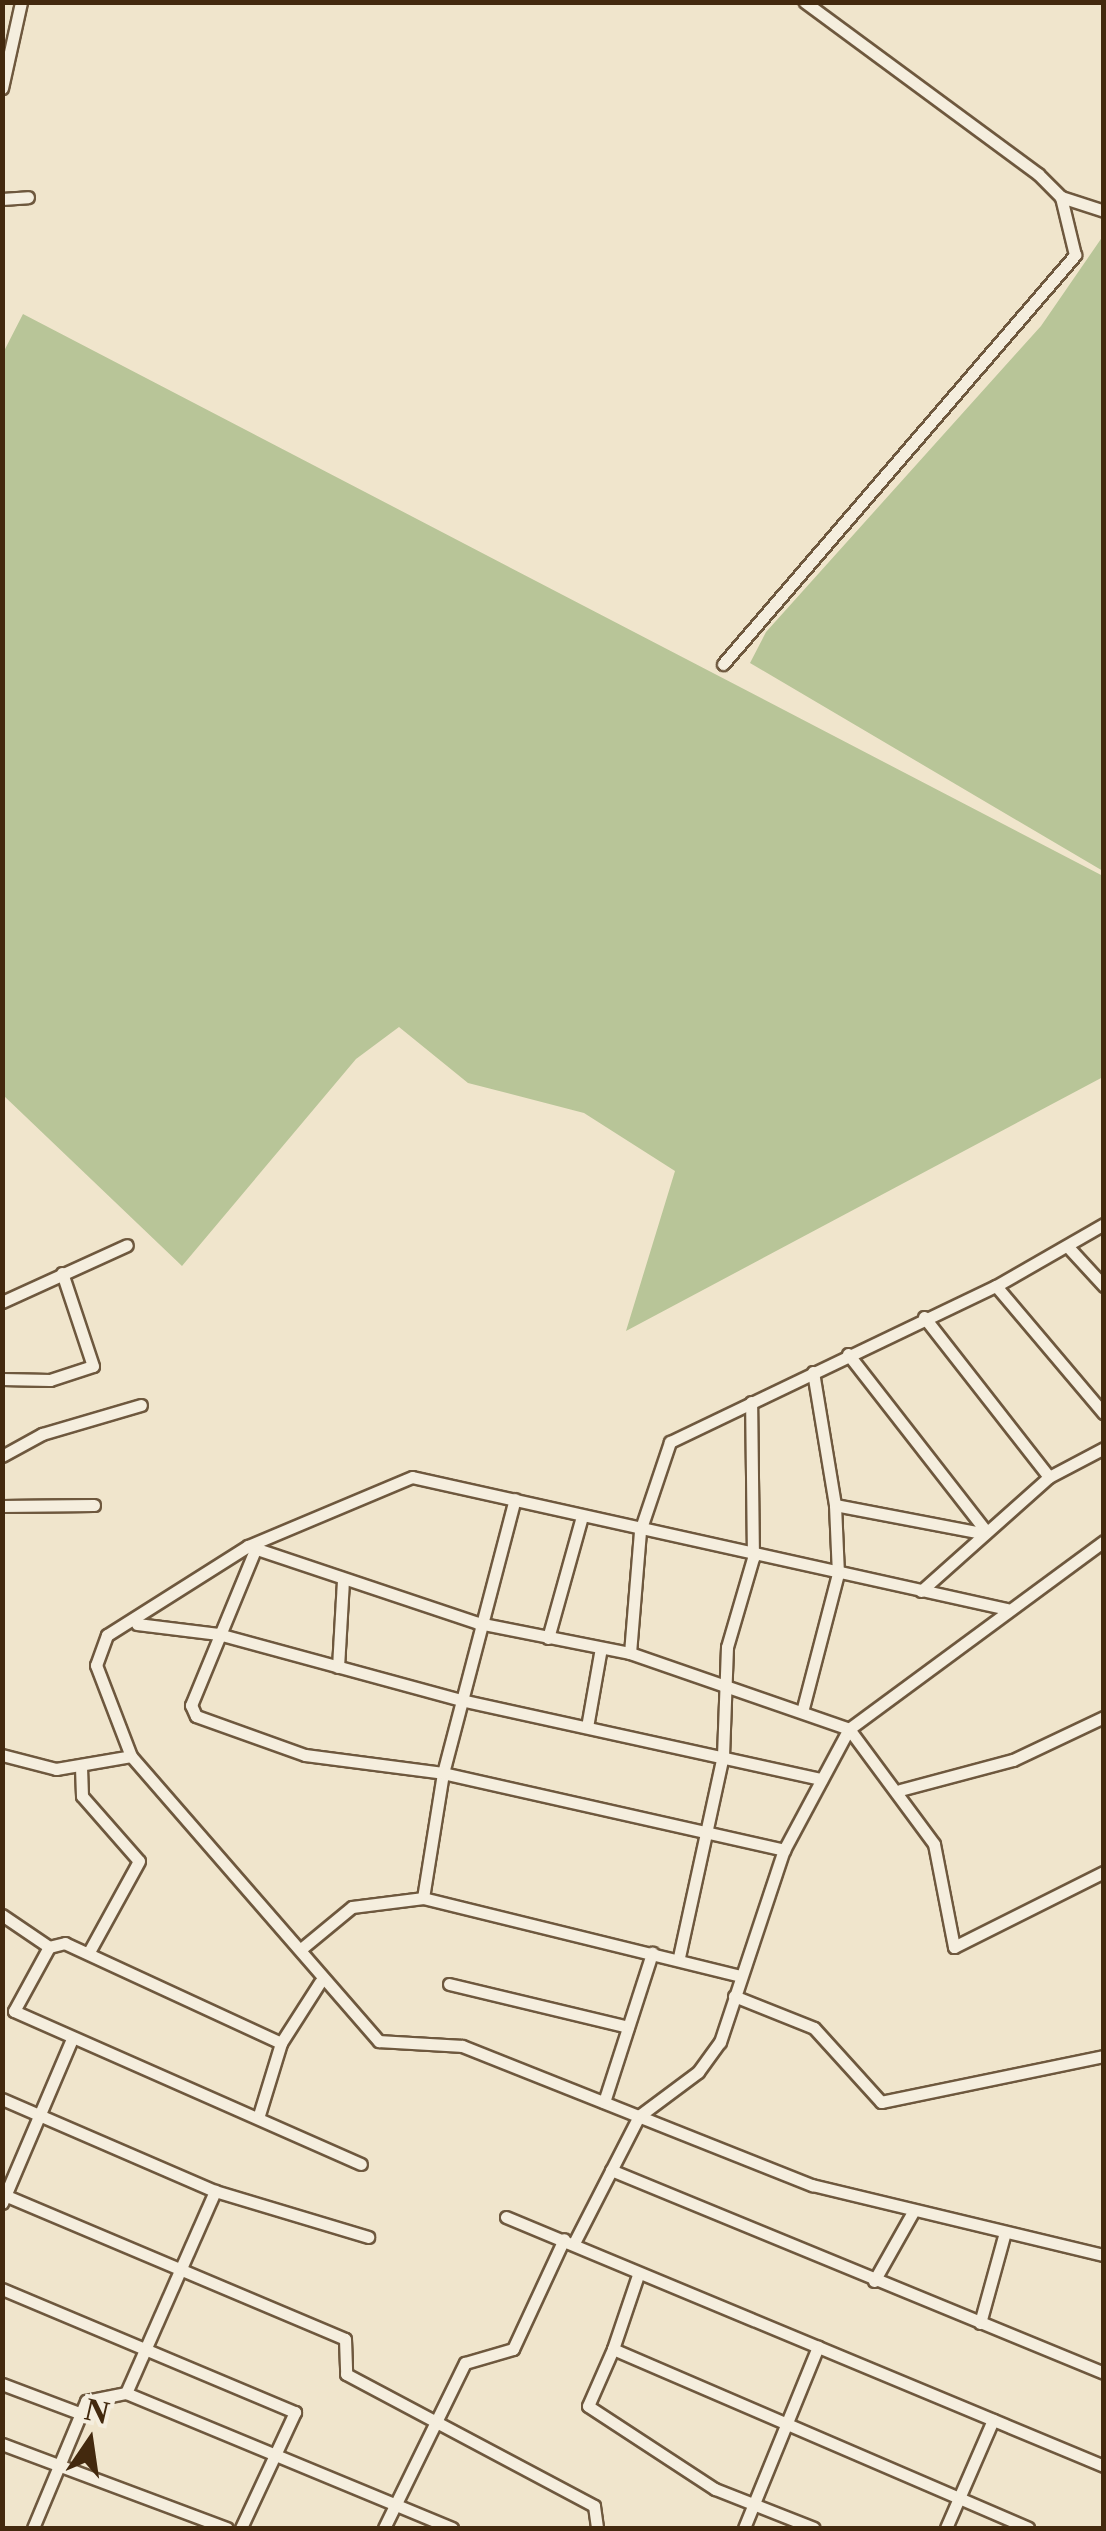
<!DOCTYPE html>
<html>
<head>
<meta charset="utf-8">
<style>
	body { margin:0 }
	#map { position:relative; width:1106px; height:2531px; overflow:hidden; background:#f0e5cc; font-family:"Libre Caslon Text",serif }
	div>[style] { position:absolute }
	.green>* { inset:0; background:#b8c598 }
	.roads { filter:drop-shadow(2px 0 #6e583e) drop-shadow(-2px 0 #6e583e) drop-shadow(0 2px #6e583e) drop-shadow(0 -2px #6e583e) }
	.minor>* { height:11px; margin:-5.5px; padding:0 5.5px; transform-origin:5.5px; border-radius:5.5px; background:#f5eede }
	span { translate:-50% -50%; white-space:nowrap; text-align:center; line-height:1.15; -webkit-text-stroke:9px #f5eede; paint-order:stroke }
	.frame { position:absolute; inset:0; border:5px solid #43290e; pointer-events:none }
	.north { position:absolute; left:40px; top:2391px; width:100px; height:100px; -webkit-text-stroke:8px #f5eede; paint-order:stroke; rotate:13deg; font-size:28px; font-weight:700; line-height:40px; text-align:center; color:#43290e }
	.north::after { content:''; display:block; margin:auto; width:35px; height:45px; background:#43290e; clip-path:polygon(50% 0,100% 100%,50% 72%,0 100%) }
</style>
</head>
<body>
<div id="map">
	<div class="green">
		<div style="clip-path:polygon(1103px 236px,1103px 871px,750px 663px,766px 632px,1041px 326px)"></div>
		<div style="clip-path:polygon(23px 314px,1103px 876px,1103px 1077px,626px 1331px,675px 1171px,584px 1113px,468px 1083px,399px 1027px,356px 1059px,182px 1266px,3px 1095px,2px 355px)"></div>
	</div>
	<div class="roads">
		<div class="minor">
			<div style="left:2px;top:88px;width:88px;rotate:-77.5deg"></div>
			<div style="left:1061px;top:197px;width:45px;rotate:18deg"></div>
			<div style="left:2px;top:199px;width:26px;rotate:-4deg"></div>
			<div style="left:723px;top:664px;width:540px;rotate:-49.28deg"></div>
			<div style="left:1075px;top:255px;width:60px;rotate:-103.6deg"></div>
			<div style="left:1061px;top:197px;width:33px;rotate:-135deg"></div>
			<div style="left:1038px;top:174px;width:290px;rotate:-143.6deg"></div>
			<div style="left:1069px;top:1248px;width:52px;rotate:47.4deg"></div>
			<div style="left:996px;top:1286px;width:167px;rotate:49.8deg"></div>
			<div style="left:2px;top:1302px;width:137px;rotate:-24.5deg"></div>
			<div style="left:924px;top:1317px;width:203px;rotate:52deg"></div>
			<div style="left:848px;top:1354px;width:222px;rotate:52.1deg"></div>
			<div style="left:813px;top:1372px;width:135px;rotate:80.6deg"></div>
			<div style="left:835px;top:1505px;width:150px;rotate:10.8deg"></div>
			<div style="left:2px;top:1379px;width:48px;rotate:1.2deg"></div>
			<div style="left:50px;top:1380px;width:45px;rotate:-18deg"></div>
			<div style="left:93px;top:1366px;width:98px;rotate:-108.4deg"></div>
			<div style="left:2px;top:1456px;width:46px;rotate:-28.8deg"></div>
			<div style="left:42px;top:1434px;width:103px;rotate:-16.3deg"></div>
			<div style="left:2px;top:1506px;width:92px;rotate:-0.6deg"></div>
			<div style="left:248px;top:1546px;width:243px;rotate:18.5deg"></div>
			<div style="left:478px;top:1623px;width:155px;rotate:11.2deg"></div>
			<div style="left:630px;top:1653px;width:232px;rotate:19.1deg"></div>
			<div style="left:849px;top:1729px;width:143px;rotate:53.5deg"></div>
			<div style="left:934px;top:1844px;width:105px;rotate:79deg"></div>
			<div style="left:954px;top:1947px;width:168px;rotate:-26.6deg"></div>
			<div style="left:255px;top:1550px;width:168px;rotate:112.4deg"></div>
			<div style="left:191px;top:1705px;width:12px;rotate:66deg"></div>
			<div style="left:196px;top:1716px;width:116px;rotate:19.7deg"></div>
			<div style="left:305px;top:1755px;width:139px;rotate:7.4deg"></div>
			<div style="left:443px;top:1773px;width:350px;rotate:12.7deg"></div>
			<div style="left:921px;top:1591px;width:171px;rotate:-41.7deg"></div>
			<div style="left:1049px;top:1477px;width:62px;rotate:-27.8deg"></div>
			<div style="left:1007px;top:1609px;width:609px;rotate:-167.49deg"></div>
			<div style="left:412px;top:1477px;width:178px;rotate:157.2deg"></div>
			<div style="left:248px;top:1546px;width:167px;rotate:147.7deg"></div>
			<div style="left:107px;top:1635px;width:32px;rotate:110deg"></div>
			<div style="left:96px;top:1665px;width:97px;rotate:69deg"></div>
			<div style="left:131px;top:1756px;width:378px;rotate:49deg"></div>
			<div style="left:379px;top:2041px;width:83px;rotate:3.4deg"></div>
			<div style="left:462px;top:2046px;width:377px;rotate:21.7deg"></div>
			<div style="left:812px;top:2185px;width:300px;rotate:13.5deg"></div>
			<div style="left:137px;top:1624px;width:82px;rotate:7deg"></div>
			<div style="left:218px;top:1634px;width:252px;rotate:15.2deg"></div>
			<div style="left:461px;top:1700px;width:369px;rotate:12.4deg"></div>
			<div style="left:548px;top:1638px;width:127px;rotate:-74.4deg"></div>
			<div style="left:630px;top:1653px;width:122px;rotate:-85.3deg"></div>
			<div style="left:640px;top:1531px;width:94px;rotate:-71.4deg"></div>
			<div style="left:670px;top:1442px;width:361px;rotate:-25.6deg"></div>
			<div style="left:996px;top:1286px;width:125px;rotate:-29.9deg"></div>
			<div style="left:338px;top:1667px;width:87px;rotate:-86.7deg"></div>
			<div style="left:803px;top:1708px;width:138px;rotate:-75.4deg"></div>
			<div style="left:838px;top:1574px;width:69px;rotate:-92.5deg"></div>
			<div style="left:587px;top:1727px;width:80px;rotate:-80deg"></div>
			<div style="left:2px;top:1755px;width:56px;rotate:14.5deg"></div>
			<div style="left:56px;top:1769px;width:76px;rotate:-9.8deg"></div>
			<div style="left:81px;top:1767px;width:29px;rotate:88deg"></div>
			<div style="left:82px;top:1796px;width:86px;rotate:48.8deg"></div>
			<div style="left:139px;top:1861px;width:102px;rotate:118.8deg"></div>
			<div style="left:900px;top:1790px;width:117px;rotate:-14.9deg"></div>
			<div style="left:1013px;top:1760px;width:101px;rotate:-25.3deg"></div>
			<div style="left:423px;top:1898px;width:127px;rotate:-80.9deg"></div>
			<div style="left:443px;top:1773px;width:283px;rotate:-75.3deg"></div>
			<div style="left:2px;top:1915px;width:57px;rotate:34.2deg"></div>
			<div style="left:301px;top:1949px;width:66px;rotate:-39.5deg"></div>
			<div style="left:352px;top:1907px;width:72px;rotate:-7.2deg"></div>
			<div style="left:423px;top:1898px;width:326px;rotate:13.8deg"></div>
			<div style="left:679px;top:1957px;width:206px;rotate:-77.7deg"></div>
			<div style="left:723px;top:1756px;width:109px;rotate:-87.9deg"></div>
			<div style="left:727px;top:1647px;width:93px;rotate:-73.7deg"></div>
			<div style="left:753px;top:1558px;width:156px;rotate:-90.7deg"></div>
			<div style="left:449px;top:1984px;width:184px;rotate:13.5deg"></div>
			<div style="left:734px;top:1996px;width:86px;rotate:21.8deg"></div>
			<div style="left:814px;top:2028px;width:100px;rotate:47.8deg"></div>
			<div style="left:881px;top:2102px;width:228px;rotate:-11.7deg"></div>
			<div style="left:281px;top:2043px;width:238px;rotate:-155.2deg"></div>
			<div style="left:65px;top:1943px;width:16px;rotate:166deg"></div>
			<div style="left:49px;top:1947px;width:73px;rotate:118.7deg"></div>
			<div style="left:14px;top:2011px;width:379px;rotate:23.8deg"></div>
			<div style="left:2px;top:2099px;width:232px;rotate:23.4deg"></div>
			<div style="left:215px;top:2191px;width:160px;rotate:16.7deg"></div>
			<div style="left:604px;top:2102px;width:157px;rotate:-72.1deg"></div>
			<div style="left:259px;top:2115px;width:75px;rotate:-73deg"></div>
			<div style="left:281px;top:2043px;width:72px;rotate:-57.4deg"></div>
			<div style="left:611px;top:2170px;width:533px;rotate:22.38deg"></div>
			<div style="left:2px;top:2194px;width:372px;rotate:22.9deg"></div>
			<div style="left:345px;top:2339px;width:35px;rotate:88deg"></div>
			<div style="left:346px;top:2374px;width:281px;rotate:28deg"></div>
			<div style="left:594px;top:2506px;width:22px;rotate:82deg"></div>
			<div style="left:2px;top:2203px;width:178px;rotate:-66.9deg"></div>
			<div style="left:506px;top:2217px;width:648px;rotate:22.61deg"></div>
			<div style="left:574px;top:2243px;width:143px;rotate:-62.9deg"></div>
			<div style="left:639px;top:2116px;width:74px;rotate:-36.7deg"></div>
			<div style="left:698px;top:2072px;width:37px;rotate:-54deg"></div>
			<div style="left:720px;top:2042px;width:202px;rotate:-71.6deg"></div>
			<div style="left:784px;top:1850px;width:137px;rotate:-61.8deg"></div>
			<div style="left:849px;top:1729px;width:317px;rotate:-36.4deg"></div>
			<div style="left:638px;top:2275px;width:78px;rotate:108.7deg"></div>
			<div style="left:613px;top:2349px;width:452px;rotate:23.3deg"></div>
			<div style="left:874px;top:2281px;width:81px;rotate:-60.6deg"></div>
			<div style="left:2px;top:2289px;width:318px;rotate:22.8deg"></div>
			<div style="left:295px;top:2412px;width:128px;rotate:115deg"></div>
			<div style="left:980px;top:2323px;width:94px;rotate:-74.6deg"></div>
			<div style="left:613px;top:2349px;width:62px;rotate:113.7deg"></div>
			<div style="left:588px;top:2406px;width:152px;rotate:33.2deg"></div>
			<div style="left:715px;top:2489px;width:106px;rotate:21.5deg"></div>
			<div style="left:2px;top:2384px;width:82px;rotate:20.6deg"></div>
			<div style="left:126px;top:2393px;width:353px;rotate:22.5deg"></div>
			<div style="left:2px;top:2444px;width:240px;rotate:20.5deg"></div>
			<div style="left:33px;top:2528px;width:138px;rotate:-67.3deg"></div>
			<div style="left:86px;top:2401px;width:41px;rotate:-11.3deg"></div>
			<div style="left:126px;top:2393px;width:221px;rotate:-66.2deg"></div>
			<div style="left:384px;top:2528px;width:184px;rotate:-63.9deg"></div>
			<div style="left:465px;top:2363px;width:50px;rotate:-16.3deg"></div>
			<div style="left:513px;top:2349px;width:121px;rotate:-65.1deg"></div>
			<div style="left:744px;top:2528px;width:196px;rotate:-67.8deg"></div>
			<div style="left:946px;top:2528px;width:118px;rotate:-66.5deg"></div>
		</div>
	</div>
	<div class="frame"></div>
	<div class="north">N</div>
</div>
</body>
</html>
